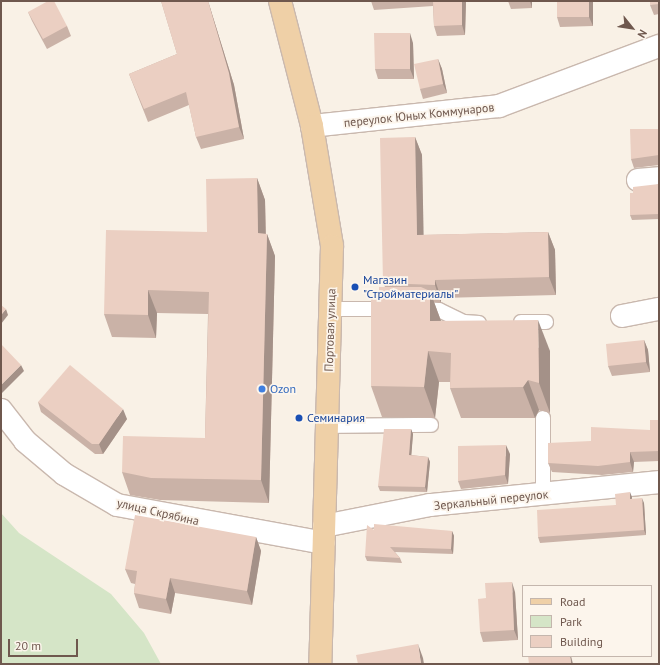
<!DOCTYPE html>
<html>
<head>
<meta charset="utf-8">
<style>
	body { margin:0 }
	#map { position:relative; width:660px; height:665px; overflow:hidden; background:#f9f1e6; font-family:"PT Sans",sans-serif }
	div>[style] { position:absolute }
	.green>* { inset:0; background:#d5e5c7 }
	.roads { filter:drop-shadow(1px 0 #c9b8ae) drop-shadow(-1px 0 #c9b8ae) drop-shadow(0 1px #c9b8ae) drop-shadow(0 -1px #c9b8ae) }
	.service>* { height:14px; margin:-7px; padding:0 7px; transform-origin:7px; border-radius:7px; background:#fff }
	.minor>* { height:22px; margin:-11px; padding:0 11px; transform-origin:11px; border-radius:11px; background:#fff }
	.primary>* { height:22px; margin:-11px; padding:0 11px; transform-origin:11px; border-radius:11px; background:#efd0a7 }
	.wall>* { inset:0; background:#cab2a7 }
	.shaded-wall>* { inset:0; background:#a49188 }
	.building>* { inset:0; background:#ebcfc2 }
	.dots>* { width:11px; height:11px; translate:-50% -50%; box-sizing:border-box; border:2px solid #fcf5ec; border-radius:50% }
	span { translate:-50% -50%; white-space:nowrap; text-align:center; line-height:1.15; -webkit-text-stroke:3.5px #fcf5ec; paint-order:stroke }
	.street-label { font-size:12px; color:#6f584e }
	.transit-label { font-size:12px; color:#164399 }
	.left { translate:0 -50%; text-align:left }
	.shop-label { font-size:12px; color:#366cbe }
	.frame { position:absolute; inset:0; border:2px solid #6f584e; pointer-events:none }
	.legend { position:absolute; left:522px; top:585px; width:130px; height:72px; box-sizing:border-box; background:#fcf5ec; border:1px solid #c4b6ad; margin:0; padding:5px 7px; list-style:none; font-size:12px; color:#6f584e }
	.legend li { display:flex; align-items:center; gap:8px; height:20px }
	.legend b { width:20px; border:1px solid #c4b6ad }
	.north { position:absolute; left:612px; top:8px; width:40px; height:40px; -webkit-text-stroke:3px #fcf5ec; paint-order:stroke; rotate:120deg; font-size:11px; font-weight:700; line-height:16px; text-align:center; color:#6f584e }
	.north::after { content:''; display:block; margin:auto; width:14px; height:18px; background:#6f584e; clip-path:polygon(50% 0,100% 100%,50% 72%,0 100%) }
	.scale { position:absolute; left:8px; top:639px; width:70px; height:18px; box-sizing:border-box; border:2px solid #6f584e; border-top:0; padding-left:5px; font-size:12px; line-height:14px; white-space:nowrap; color:#6f584e; -webkit-text-stroke:3px #fcf5ec; paint-order:stroke }
</style>
</head>
<body>
<div id="map">
	<div class="green">
		<div style="clip-path:polygon(1px 513px,19px 533px,111px 594px,144px 633px,161px 664px,1px 664px)"></div>
	</div>
	<div class="roads">
		<div class="service">
			<div style="left:330px;top:309px;width:60px"></div>
			<div style="left:419px;top:309px;width:20px;rotate:3deg"></div>
			<div style="left:439px;top:310px;width:28px;rotate:26deg"></div>
			<div style="left:464px;top:322px;width:15px;rotate:4deg"></div>
			<div style="left:521px;top:322px;width:25px"></div>
			<div style="left:327px;top:426px;width:104px;rotate:-0.6deg"></div>
			<div style="left:543px;top:494px;width:76px;rotate:-90deg"></div>
		</div>
		<div class="minor">
			<div style="left:312px;top:126px;width:188px;rotate:-6.1deg"></div>
			<div style="left:499px;top:106px;width:171px;rotate:-20.6deg"></div>
			<div style="left:638px;top:180px;width:21px;rotate:-5deg"></div>
			<div style="left:622px;top:316px;width:38px;rotate:-11deg"></div>
			<div style="left:1px;top:410px;width:39px;rotate:52deg"></div>
			<div style="left:25px;top:441px;width:51px;rotate:40.2deg"></div>
			<div style="left:64px;top:474px;width:61px;rotate:30.3deg"></div>
			<div style="left:117px;top:505px;width:210px;rotate:10.4deg"></div>
			<div style="left:324px;top:526px;width:108px;rotate:-11.2deg"></div>
			<div style="left:430px;top:505px;width:230px;rotate:-5.7deg"></div>
		</div>
		<div class="primary">
			<div style="left:280px;top:1px;width:129px;rotate:75.6deg"></div>
			<div style="left:312px;top:126px;width:122px;rotate:80.5deg"></div>
			<div style="left:332px;top:246px;width:418px;rotate:91.6deg"></div>
		</div>
	</div>
	<div class="wall">
		<div style="clip-path:polygon(161px 1px,208px 1px,234px 85px,244px 139px,201px 149px,196px 137px,189px 105px,148px 122px,129px 74px,177px 54px)"></div>
		<div style="clip-path:polygon(371px 1px,466px 1px,465px 35px,437px 36px,434px 26px,433px 6px,374px 10px)"></div>
		<div style="clip-path:polygon(508px 1px,532px 1px,532px 8px,511px 9px)"></div>
		<div style="clip-path:polygon(557px 1px,593px 1px,593px 26px,560px 27px,557px 17px)"></div>
		<div style="clip-path:polygon(659px 1px,659px 14px,654px 15px,650px 5px)"></div>
		<div style="clip-path:polygon(28px 12px,67px 26px,71px 36px,47px 49px,32px 21px)"></div>
		<div style="clip-path:polygon(413px 43px,414px 79px,378px 79px,375px 69px)"></div>
		<div style="clip-path:polygon(438px 59px,442px 69px,447px 93px,423px 99px,420px 89px)"></div>
		<div style="clip-path:polygon(659px 129px,659px 165px,634px 168px,631px 159px)"></div>
		<div style="clip-path:polygon(415px 137px,422px 155px,423px 235px,548px 232px,555px 250px,556px 295px,441px 298px,441px 303px,434px 302px,441px 321px,550px 351px,550px 413px,539px 410px,535px 418px,461px 418px,450px 388px,450px 382px,439px 382px,435px 418px,382px 417px,371px 386px,379px 296px,385px 287px,383px 283px)"></div>
		<div style="clip-path:polygon(257px 178px,265px 200px,266px 234px,267px 234px,275px 256px,269px 503px,160px 500px,130px 495px,122px 472px,205px 438px,208px 314px,157px 313px,156px 338px,112px 337px,104px 314px,207px 232px)"></div>
		<div style="clip-path:polygon(659px 184px,659px 219px,632px 220px,630px 215px,633px 193px)"></div>
		<div style="clip-path:polygon(644px 340px,648px 350px,650px 372px,612px 376px,608px 366px)"></div>
		<div style="clip-path:polygon(38px 402px,127px 419px,103px 454px,95px 454px,41px 412px)"></div>
		<div style="clip-path:polygon(659px 420px,659px 461px,634px 462px,633px 472px,602px 475px,552px 472px,548px 463px,591px 441px,650px 430px)"></div>
		<div style="clip-path:polygon(411px 429px,413px 434px,411px 455px,428px 457px,430px 462px,427px 492px,380px 491px,378px 486px)"></div>
		<div style="clip-path:polygon(510px 454px,508px 484px,461px 489px,458px 481px)"></div>
		<div style="clip-path:polygon(632px 497px,632px 499px,644px 503px,646px 535px,540px 543px,538px 537px,616px 505px)"></div>
		<div style="clip-path:polygon(374px 530px,452px 531px,454px 536px,453px 554px,395px 552px,400px 558px,402px 563px,367px 561px,365px 556px)"></div>
		<div style="clip-path:polygon(256px 537px,261px 551px,252px 605px,175px 593px,171px 614px,139px 608px,134px 593px,135px 584px,131px 583px,125px 569px)"></div>
		<div style="clip-path:polygon(515px 592px,518px 640px,483px 642px,480px 632px,486px 598px)"></div>
	</div>
	<div class="shaded-wall">
		<div style="clip-path:polygon(208px 1px,234px 85px,244px 139px,239px 127px)"></div>
		<div style="clip-path:polygon(462px 1px,466px 1px,465px 35px,462px 25px)"></div>
		<div style="clip-path:polygon(530px 1px,532px 1px,532px 8px)"></div>
		<div style="clip-path:polygon(589px 1px,593px 1px,593px 26px,589px 17px)"></div>
		<div style="clip-path:polygon(410px 33px,413px 43px,414px 79px,410px 69px)"></div>
		<div style="clip-path:polygon(438px 59px,442px 69px,447px 93px,443px 84px)"></div>
		<div style="clip-path:polygon(415px 137px,422px 155px,424px 253px,417px 235px)"></div>
		<div style="clip-path:polygon(257px 178px,265px 200px,266px 256px,258px 233px)"></div>
		<div style="clip-path:polygon(548px 232px,555px 250px,556px 295px,549px 277px)"></div>
		<div style="clip-path:polygon(267px 234px,275px 256px,269px 503px,261px 480px)"></div>
		<div style="clip-path:polygon(435px 280px,441px 298px,441px 303px,435px 285px)"></div>
		<div style="clip-path:polygon(148px 290px,157px 313px,156px 338px,148px 315px)"></div>
		<div style="clip-path:polygon(430px 291px,441px 321px,430px 321px)"></div>
		<div style="clip-path:polygon(6px 309px,8px 315px,1px 324px,1px 315px)"></div>
		<div style="clip-path:polygon(538px 320px,550px 351px,550px 413px,539px 383px)"></div>
		<div style="clip-path:polygon(644px 340px,648px 350px,650px 372px,646px 362px)"></div>
		<div style="clip-path:polygon(428px 351px,439px 382px,435px 418px,424px 387px)"></div>
		<div style="clip-path:polygon(21px 365px,24px 371px,1px 394px,1px 385px)"></div>
		<div style="clip-path:polygon(528px 380px,539px 410px,535px 418px,523px 387px)"></div>
		<div style="clip-path:polygon(123px 409px,127px 419px,103px 454px,99px 444px)"></div>
		<div style="clip-path:polygon(411px 429px,413px 434px,411px 460px,409px 455px)"></div>
		<div style="clip-path:polygon(506px 445px,510px 454px,508px 484px,505px 475px)"></div>
		<div style="clip-path:polygon(630px 452px,634px 462px,633px 472px,630px 462px)"></div>
		<div style="clip-path:polygon(428px 457px,430px 462px,427px 492px,425px 487px)"></div>
		<div style="clip-path:polygon(630px 492px,632px 497px,632px 504px,630px 499px)"></div>
		<div style="clip-path:polygon(642px 498px,644px 503px,646px 535px,644px 530px)"></div>
		<div style="clip-path:polygon(452px 531px,454px 536px,453px 554px,451px 549px)"></div>
		<div style="clip-path:polygon(256px 537px,261px 551px,252px 605px,247px 591px)"></div>
		<div style="clip-path:polygon(170px 578px,175px 593px,171px 614px,166px 599px)"></div>
		<div style="clip-path:polygon(512px 582px,515px 592px,518px 640px,514px 630px)"></div>
		<div style="clip-path:polygon(418px 644px,423px 658px,424px 664px,421px 664px)"></div>
		<div style="clip-path:polygon(570px 656px,571px 656px,573px 664px,571px 664px)"></div>
	</div>
	<div class="building">
		<div style="clip-path:polygon(48px 1px,54px 1px,67px 26px,43px 39px,28px 12px)"></div>
		<div style="clip-path:polygon(161px 1px,208px 1px,229px 73px,239px 127px,196px 137px,186px 92px,144px 109px,129px 74px,177px 54px)"></div>
		<div style="clip-path:polygon(433px 1px,462px 1px,462px 25px,434px 26px)"></div>
		<div style="clip-path:polygon(557px 1px,589px 1px,589px 17px,557px 17px)"></div>
		<div style="clip-path:polygon(650px 1px,659px 1px,659px 4px,650px 5px)"></div>
		<div style="clip-path:polygon(374px 33px,410px 33px,410px 69px,375px 69px)"></div>
		<div style="clip-path:polygon(438px 59px,443px 84px,420px 89px,414px 64px)"></div>
		<div style="clip-path:polygon(630px 129px,659px 129px,659px 155px,631px 159px)"></div>
		<div style="clip-path:polygon(415px 137px,417px 235px,548px 232px,549px 277px,435px 280px,435px 285px,383px 283px,380px 138px)"></div>
		<div style="clip-path:polygon(257px 178px,258px 233px,267px 234px,261px 480px,151px 478px,122px 472px,123px 436px,205px 438px,209px 292px,148px 290px,148px 315px,104px 314px,106px 230px,207px 232px,206px 179px)"></div>
		<div style="clip-path:polygon(659px 184px,659px 214px,630px 215px,630px 193px,633px 193px,633px 187px)"></div>
		<div style="clip-path:polygon(379px 287px,421px 287px,430px 291px,430px 321px,538px 320px,539px 383px,528px 380px,523px 387px,450px 388px,451px 353px,428px 351px,424px 387px,371px 386px,371px 296px,379px 296px)"></div>
		<div style="clip-path:polygon(1px 305px,6px 309px,1px 315px)"></div>
		<div style="clip-path:polygon(644px 340px,646px 362px,608px 366px,606px 344px)"></div>
		<div style="clip-path:polygon(1px 344px,21px 365px,1px 385px)"></div>
		<div style="clip-path:polygon(70px 365px,123px 409px,99px 444px,92px 444px,38px 402px)"></div>
		<div style="clip-path:polygon(650px 420px,659px 420px,659px 451px,630px 452px,630px 462px,598px 466px,548px 463px,548px 443px,591px 441px,591px 427px,650px 430px)"></div>
		<div style="clip-path:polygon(384px 429px,411px 429px,409px 455px,428px 457px,425px 487px,378px 486px)"></div>
		<div style="clip-path:polygon(506px 445px,505px 475px,458px 481px,458px 446px)"></div>
		<div style="clip-path:polygon(630px 492px,630px 499px,642px 498px,644px 530px,538px 537px,537px 510px,616px 505px,615px 494px)"></div>
		<div style="clip-path:polygon(135px 515px,256px 537px,247px 591px,170px 578px,166px 599px,134px 593px,137px 571px,125px 569px)"></div>
		<div style="clip-path:polygon(374px 524px,452px 531px,451px 549px,390px 547px,400px 558px,365px 556px,367px 525px,374px 530px)"></div>
		<div style="clip-path:polygon(512px 582px,514px 630px,480px 632px,478px 599px,486px 598px,485px 583px)"></div>
		<div style="clip-path:polygon(418px 644px,421px 664px,358px 664px,356px 655px)"></div>
		<div style="clip-path:polygon(528px 656px,570px 656px,571px 664px,529px 664px)"></div>
	</div>
	<div class="dots">
		<div style="left:355px;top:287px;background:#1a4fb4"></div>
		<div style="left:262px;top:389px;background:#3f7fe0"></div>
		<div style="left:299px;top:418px;background:#1a4fb4"></div>
	</div>
	<div class="street-label">
		<span style="left:419px;top:115px;rotate:-6deg">переулок Юных Коммунаров</span>
		<span style="left:330px;top:330px;rotate:-88deg">Портовая улица</span>
		<span style="left:491px;top:500px;rotate:-6deg">Зеркальный переулок</span>
		<span style="left:158px;top:512px;rotate:13deg">улица Скрябина</span>
	</div>
	<div class="transit-label">
		<span class="left" style="left:363px;top:287px">Магазин<br>"Стройматериалы"</span>
		<span class="left" style="left:307px;top:418px">Семинария</span>
	</div>
	<div class="shop-label">
		<span class="left" style="left:270px;top:389px">Ozon</span>
	</div>
	<div class="frame"></div>
	<ul class="legend">
	<li><b style="height:5px;background:#efd0a7"></b>Road</li>
	<li><b style="height:11px;background:#d5e5c7"></b>Park</li>
	<li><b style="height:11px;background:#ebcfc2"></b>Building</li>
	</ul>
	<div class="north">N</div>
	<div class="scale">20 m</div>
</div>
</body>
</html>
